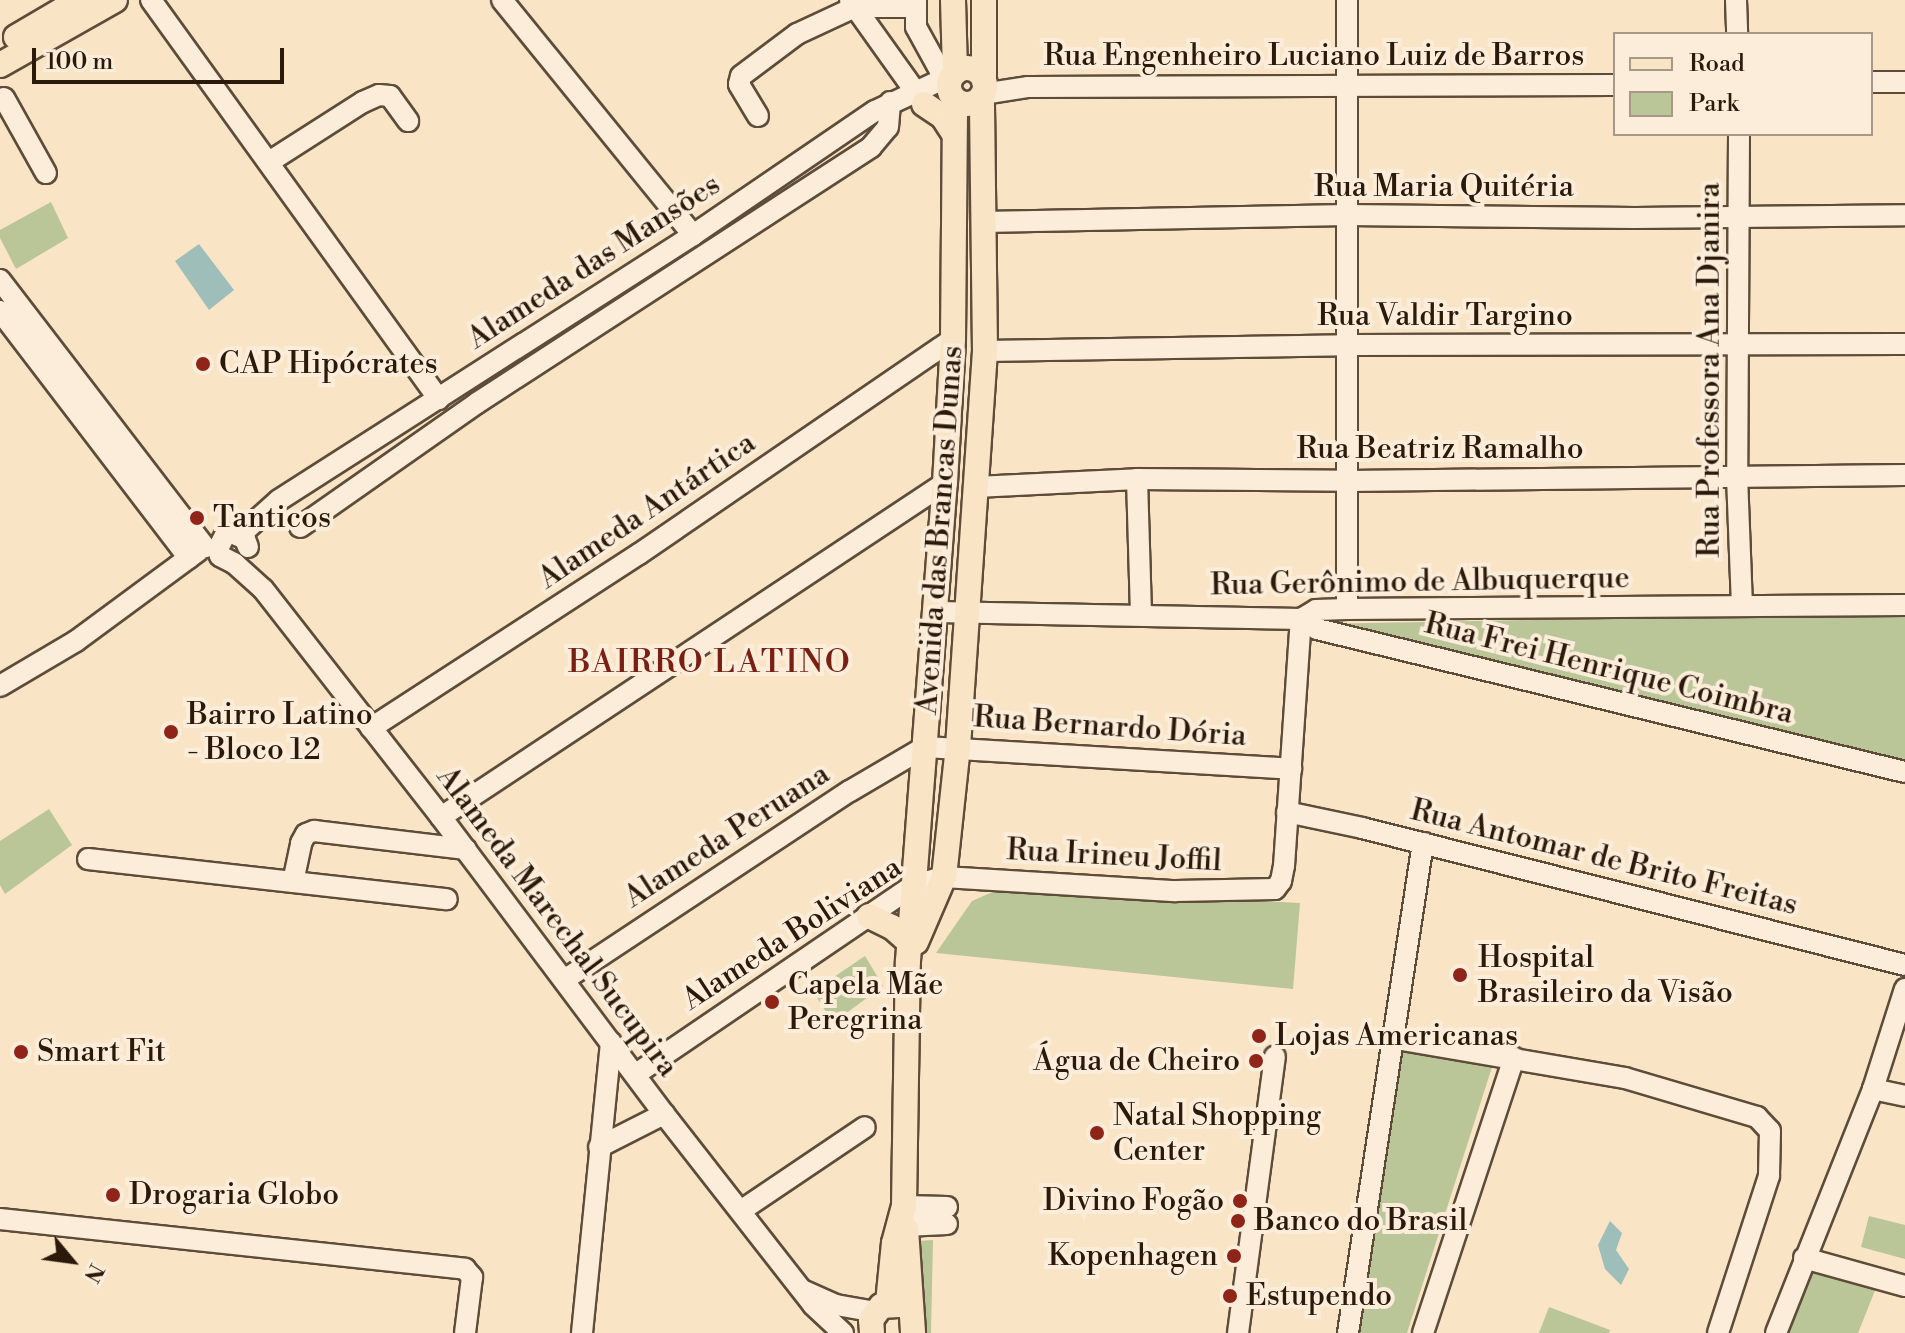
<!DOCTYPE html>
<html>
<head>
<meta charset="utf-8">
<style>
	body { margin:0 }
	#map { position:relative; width:1905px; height:1333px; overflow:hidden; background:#f9e4c6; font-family:"Libre Bodoni",serif }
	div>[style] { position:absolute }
	.green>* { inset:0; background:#bac598 }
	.water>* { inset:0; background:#9ebeba }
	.roads { filter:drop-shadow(2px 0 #5e4c39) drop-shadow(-2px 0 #5e4c39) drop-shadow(0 2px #5e4c39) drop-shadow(0 -2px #5e4c39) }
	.minor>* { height:20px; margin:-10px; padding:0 10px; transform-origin:10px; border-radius:10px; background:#fbedda }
	.major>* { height:24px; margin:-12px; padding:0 12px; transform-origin:12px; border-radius:12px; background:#f9e4c6 }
	.major>.ring { margin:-12px; padding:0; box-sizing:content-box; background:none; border:24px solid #f9e4c6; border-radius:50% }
	.dots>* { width:22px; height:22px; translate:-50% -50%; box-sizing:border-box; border:4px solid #fbedda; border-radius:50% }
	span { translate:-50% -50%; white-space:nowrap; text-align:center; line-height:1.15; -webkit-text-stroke:8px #fbedda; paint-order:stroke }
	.street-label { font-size:30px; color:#2b190a }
	.poi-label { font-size:30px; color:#2b190a }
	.left { translate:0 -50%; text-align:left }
	.right { translate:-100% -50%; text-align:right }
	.neighbourhood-label { font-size:32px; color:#7a1f14; letter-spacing:2px }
	.legend { position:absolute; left:1613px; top:32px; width:260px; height:104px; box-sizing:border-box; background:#fbedda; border:2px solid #a89887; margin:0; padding:10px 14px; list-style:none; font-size:24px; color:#2b190a }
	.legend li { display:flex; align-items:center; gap:16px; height:40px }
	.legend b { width:40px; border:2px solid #a89887 }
	.north { position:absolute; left:32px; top:1221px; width:80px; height:80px; -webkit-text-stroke:6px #fbedda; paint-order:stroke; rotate:119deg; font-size:22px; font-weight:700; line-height:32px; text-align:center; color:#2b190a }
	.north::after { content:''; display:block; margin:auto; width:28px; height:36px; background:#2b190a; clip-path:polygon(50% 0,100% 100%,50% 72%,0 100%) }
	.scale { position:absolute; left:32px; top:48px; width:252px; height:36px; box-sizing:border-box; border:4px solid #2b190a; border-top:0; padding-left:10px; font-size:24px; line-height:28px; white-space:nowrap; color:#2b190a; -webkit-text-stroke:6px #fbedda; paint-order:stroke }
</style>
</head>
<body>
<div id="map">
	<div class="green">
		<div style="clip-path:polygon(51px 202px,68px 238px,16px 269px,0 238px,0 230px)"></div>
		<div style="clip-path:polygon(1905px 613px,1905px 765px,1318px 624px)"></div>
		<div style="clip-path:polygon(49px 809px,72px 845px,5px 894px,0 885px,0 841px)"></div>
		<div style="clip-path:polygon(1004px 887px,1300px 903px,1293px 989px,936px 953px,972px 901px)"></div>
		<div style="clip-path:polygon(865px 956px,883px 986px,833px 1023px,813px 991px)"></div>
		<div style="clip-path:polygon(1395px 1048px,1492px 1067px,1407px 1333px,1354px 1333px)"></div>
		<div style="clip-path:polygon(1869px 1216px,1905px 1225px,1905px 1259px,1861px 1247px)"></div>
		<div style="clip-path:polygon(933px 1240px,931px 1333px,915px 1333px,917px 1241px)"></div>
		<div style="clip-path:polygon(1808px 1270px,1876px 1288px,1858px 1333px,1786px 1333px)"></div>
		<div style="clip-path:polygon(1549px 1307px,1610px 1330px,1609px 1333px,1539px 1333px)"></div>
	</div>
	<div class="water">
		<div style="clip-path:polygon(199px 244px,234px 290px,209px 310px,175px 261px)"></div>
		<div style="clip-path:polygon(1610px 1221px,1622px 1233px,1616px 1250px,1629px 1269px,1621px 1285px,1605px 1269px,1598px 1245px)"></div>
	</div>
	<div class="roads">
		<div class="minor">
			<div style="left:151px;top:0;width:492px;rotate:54.2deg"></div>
			<div style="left:502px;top:0;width:303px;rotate:50.9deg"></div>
			<div style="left:850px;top:0;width:112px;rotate:54.5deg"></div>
			<div style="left:916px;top:0;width:27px;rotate:90deg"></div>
			<div style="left:916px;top:27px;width:58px;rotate:61.2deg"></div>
			<div style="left:1347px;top:0;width:609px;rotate:90deg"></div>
			<div style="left:1736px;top:0;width:34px;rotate:88deg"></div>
			<div style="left:1871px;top:82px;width:34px"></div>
			<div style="left:983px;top:94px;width:46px;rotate:-8.8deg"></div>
			<div style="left:1028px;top:87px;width:587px;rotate:-0.2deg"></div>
			<div style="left:4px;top:98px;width:86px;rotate:60.8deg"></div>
			<div style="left:758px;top:116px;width:37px;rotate:-121deg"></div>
			<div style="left:739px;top:84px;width:8px;rotate:-76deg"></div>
			<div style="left:741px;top:76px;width:70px;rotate:-36.9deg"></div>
			<div style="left:797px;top:34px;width:64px;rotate:-25deg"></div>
			<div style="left:855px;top:7px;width:61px"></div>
			<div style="left:1739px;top:134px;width:342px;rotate:90.3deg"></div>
			<div style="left:1737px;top:476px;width:130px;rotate:87.8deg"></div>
			<div style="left:269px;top:162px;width:112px;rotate:-32.6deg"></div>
			<div style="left:363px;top:102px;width:17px;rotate:-24deg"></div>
			<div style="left:379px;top:95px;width:11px;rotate:5deg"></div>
			<div style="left:390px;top:96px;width:31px;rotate:54deg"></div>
			<div style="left:983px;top:222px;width:364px;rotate:-1.1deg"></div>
			<div style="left:1347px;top:215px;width:288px;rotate:0.6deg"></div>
			<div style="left:1635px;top:218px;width:270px;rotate:-0.6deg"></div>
			<div style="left:0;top:280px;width:337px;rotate:52.5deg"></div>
			<div style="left:0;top:311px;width:311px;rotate:52.6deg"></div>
			<div style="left:985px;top:351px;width:362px;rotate:-0.9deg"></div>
			<div style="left:1347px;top:345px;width:558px;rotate:-0.1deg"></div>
			<div style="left:1137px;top:479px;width:136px;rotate:88.3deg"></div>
			<div style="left:976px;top:487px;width:161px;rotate:-2.8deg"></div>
			<div style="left:1137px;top:479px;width:211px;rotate:0.5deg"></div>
			<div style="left:1348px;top:481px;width:557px;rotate:-0.62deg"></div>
			<div style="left:300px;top:527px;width:216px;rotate:-35deg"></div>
			<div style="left:477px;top:403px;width:470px;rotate:-33deg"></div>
			<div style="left:871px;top:147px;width:26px;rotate:-50deg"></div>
			<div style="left:888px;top:127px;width:25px;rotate:-85deg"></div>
			<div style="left:240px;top:535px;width:52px;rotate:-41.9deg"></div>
			<div style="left:279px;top:500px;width:492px;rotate:-32.6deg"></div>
			<div style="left:693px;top:235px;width:220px;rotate:-34.3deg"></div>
			<div style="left:875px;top:111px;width:87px;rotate:-25.1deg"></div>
			<div style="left:248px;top:547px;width:9px;rotate:-111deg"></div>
			<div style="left:245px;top:539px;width:14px;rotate:-155deg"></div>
			<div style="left:232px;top:533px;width:7px;rotate:164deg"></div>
			<div style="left:225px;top:535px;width:16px;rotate:117deg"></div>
			<div style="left:218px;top:549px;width:7px;rotate:74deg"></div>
			<div style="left:220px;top:556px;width:16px;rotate:27deg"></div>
			<div style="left:234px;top:563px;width:39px;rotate:42deg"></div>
			<div style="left:263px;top:589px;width:289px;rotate:52deg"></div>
			<div style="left:441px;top:817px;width:371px;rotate:53.1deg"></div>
			<div style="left:664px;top:1114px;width:242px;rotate:52deg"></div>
			<div style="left:813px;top:1305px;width:41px;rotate:43deg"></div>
			<div style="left:937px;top:612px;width:364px;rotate:1.1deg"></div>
			<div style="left:1301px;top:619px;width:17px;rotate:-31deg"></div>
			<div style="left:1316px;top:610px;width:31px;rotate:-2deg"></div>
			<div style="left:1347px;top:609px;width:558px;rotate:-0.41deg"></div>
			<div style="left:0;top:686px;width:88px;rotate:-30.6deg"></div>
			<div style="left:76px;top:641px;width:152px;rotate:-36.4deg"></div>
			<div style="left:371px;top:728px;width:320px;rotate:-33deg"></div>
			<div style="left:639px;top:554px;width:381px;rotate:-34.4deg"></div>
			<div style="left:1287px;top:812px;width:77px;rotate:12deg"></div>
			<div style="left:1362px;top:828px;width:560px;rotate:14.16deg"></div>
			<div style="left:441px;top:817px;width:605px;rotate:-33.53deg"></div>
			<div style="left:88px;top:859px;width:361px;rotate:6.4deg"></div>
			<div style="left:293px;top:882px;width:40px;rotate:-78deg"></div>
			<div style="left:301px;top:843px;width:10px;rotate:-61deg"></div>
			<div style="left:306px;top:834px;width:9px;rotate:-21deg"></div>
			<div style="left:314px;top:831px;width:153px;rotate:6.8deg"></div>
			<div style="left:564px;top:980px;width:343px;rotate:-33.5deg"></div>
			<div style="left:850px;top:791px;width:87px;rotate:-30.4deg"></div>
			<div style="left:925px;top:747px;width:367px;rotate:3.4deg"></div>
			<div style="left:1391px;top:1038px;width:237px;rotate:9.7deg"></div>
			<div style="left:1625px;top:1078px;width:138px;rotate:16.5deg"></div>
			<div style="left:1757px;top:1117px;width:19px;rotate:47deg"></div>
			<div style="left:1770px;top:1131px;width:45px;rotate:91.3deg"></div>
			<div style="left:1769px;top:1176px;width:165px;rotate:108deg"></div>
			<div style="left:636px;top:1074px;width:336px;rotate:-34.2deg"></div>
			<div style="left:914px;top:885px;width:31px;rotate:-15deg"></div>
			<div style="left:944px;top:877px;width:232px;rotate:3.5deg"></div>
			<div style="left:1176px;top:891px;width:99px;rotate:-1.2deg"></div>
			<div style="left:1275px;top:889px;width:10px;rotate:-53deg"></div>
			<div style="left:1281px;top:881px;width:15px;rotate:-79deg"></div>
			<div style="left:1284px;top:866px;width:248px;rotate:-86.1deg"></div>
			<div style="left:1301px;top:619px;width:19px;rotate:32deg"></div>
			<div style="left:1317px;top:629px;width:605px;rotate:13.67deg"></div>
			<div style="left:1873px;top:1089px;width:33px;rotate:12deg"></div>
			<div style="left:599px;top:1147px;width:73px;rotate:-26.9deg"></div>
			<div style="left:904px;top:1206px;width:43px;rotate:1.3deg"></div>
			<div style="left:742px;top:1210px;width:148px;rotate:-34deg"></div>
			<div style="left:0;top:1219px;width:468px;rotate:6.1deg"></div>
			<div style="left:465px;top:1269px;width:11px;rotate:49deg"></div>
			<div style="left:472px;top:1277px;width:56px;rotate:97.1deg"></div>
			<div style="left:905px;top:1226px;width:42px;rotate:-2.7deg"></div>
			<div style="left:1804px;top:1258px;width:105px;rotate:15.5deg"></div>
			<div style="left:804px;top:1291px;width:35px;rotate:24deg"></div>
			<div style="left:836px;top:1305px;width:39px;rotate:10deg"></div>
			<div style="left:582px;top:1333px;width:292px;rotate:-84.3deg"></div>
			<div style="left:1238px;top:1333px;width:279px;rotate:-82.4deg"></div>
			<div style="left:1348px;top:1333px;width:496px;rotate:-81.3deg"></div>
			<div style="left:1423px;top:1333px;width:290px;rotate:-71.7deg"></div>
			<div style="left:1776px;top:1333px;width:263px;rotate:-68.3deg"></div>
			<div style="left:1873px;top:1089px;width:105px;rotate:-72.3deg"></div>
		</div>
		<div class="major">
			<div style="left:953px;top:0;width:73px;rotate:88.4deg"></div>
			<div style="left:984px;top:0;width:81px;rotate:90deg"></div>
			<div style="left:16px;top:37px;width:73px;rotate:-30.4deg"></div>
			<div style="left:0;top:65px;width:132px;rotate:-29.5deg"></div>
			<div class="ring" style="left:949px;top:68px;width:12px;height:12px"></div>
			<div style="left:924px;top:104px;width:23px;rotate:34deg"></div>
			<div style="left:943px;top:117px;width:20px;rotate:57deg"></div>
			<div style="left:869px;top:916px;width:25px;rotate:26deg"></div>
			<div style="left:892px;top:927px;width:23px;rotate:41deg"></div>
			<div style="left:916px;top:942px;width:71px;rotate:-66.7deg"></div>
			<div style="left:944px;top:877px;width:131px;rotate:-83.9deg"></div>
			<div style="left:958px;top:747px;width:397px;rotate:-86.1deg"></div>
			<div style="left:985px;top:351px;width:255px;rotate:-90.7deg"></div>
			<div style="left:906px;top:1229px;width:104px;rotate:86.1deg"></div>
			<div style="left:888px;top:1303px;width:60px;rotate:-84.3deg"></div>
			<div style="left:894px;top:1243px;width:38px;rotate:-75deg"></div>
			<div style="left:904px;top:1206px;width:245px;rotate:-89.1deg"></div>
			<div style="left:908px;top:961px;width:479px;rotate:-85.6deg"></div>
			<div style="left:945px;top:483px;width:144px;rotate:-86.8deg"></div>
			<div style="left:953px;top:339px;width:239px;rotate:-89.5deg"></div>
			<div style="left:872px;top:1333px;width:13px;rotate:-94deg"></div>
			<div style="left:871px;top:1320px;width:17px;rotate:-54deg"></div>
			<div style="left:881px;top:1306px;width:22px;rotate:-3deg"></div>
		</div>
	</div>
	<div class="dots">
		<div style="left:203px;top:364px;background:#8f2418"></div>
		<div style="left:197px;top:518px;background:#8f2418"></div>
		<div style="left:171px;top:732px;background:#8f2418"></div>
		<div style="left:1460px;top:975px;background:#8f2418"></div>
		<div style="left:772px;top:1002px;background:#8f2418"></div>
		<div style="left:1259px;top:1036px;background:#8f2418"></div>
		<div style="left:21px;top:1052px;background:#8f2418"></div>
		<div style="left:1256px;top:1061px;background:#8f2418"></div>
		<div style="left:1097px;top:1133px;background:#8f2418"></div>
		<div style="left:113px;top:1195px;background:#8f2418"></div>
		<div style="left:1240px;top:1201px;background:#8f2418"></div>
		<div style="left:1238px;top:1221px;background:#8f2418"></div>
		<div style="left:1234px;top:1256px;background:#8f2418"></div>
		<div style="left:1230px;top:1296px;background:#8f2418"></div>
	</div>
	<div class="street-label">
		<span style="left:1314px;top:56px">Rua Engenheiro Luciano Luiz de Barros</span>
		<span style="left:1444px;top:187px">Rua Maria Quitéria</span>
		<span style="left:594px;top:262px;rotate:-33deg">Alameda das Mansões</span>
		<span style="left:1445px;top:316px">Rua Valdir Targino</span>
		<span style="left:1710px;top:370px;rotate:-90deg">Rua Professora Ana Djanira</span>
		<span style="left:1440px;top:449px">Rua Beatriz Ramalho</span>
		<span style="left:647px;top:511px;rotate:-34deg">Alameda Antártica</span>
		<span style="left:940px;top:530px;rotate:-86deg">Avenida das Brancas Dunas</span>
		<span style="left:1420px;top:582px;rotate:-1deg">Rua Gerônimo de Albuquerque</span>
		<span style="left:1609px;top:669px;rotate:14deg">Rua Frei Henrique Coimbra</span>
		<span style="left:1110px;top:727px;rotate:4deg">Rua Bernardo Dória</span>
		<span style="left:727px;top:836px;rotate:-33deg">Alameda Peruana</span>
		<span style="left:1114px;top:856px;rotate:3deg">Rua Irineu Joffil</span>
		<span style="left:1604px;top:858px;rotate:14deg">Rua Antomar de Brito Freitas</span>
		<span style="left:557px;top:922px;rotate:53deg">Alameda Marechal Sucupira</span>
		<span style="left:792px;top:934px;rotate:-33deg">Alameda Boliviana</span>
	</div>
	<div class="poi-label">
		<span class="left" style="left:219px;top:364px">CAP Hipócrates</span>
		<span class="left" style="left:213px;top:518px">Tanticos</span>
		<span class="left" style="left:187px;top:732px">Bairro Latino<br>- Bloco 12</span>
		<span class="left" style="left:1478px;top:975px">Hospital<br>Brasileiro da Visão</span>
		<span class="left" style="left:788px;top:1002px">Capela Mãe<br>Peregrina</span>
		<span class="left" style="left:1275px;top:1036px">Lojas Americanas</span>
		<span class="left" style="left:37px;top:1052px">Smart Fit</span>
		<span class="right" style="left:1240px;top:1061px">Água de Cheiro</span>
		<span class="left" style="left:1113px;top:1133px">Natal Shopping<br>Center</span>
		<span class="left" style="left:129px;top:1195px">Drogaria Globo</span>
		<span class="right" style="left:1224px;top:1201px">Divino Fogão</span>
		<span class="left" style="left:1254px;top:1221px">Banco do Brasil</span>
		<span class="right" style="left:1218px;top:1256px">Kopenhagen</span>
		<span class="left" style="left:1246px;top:1296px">Estupendo</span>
	</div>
	<div class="neighbourhood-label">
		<span style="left:710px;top:662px">BAIRRO LATINO</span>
	</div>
	<ul class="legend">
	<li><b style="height:10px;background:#f9e4c6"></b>Road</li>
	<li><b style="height:22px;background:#bac598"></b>Park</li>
	</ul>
	<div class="north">N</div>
	<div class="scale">100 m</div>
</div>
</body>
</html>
